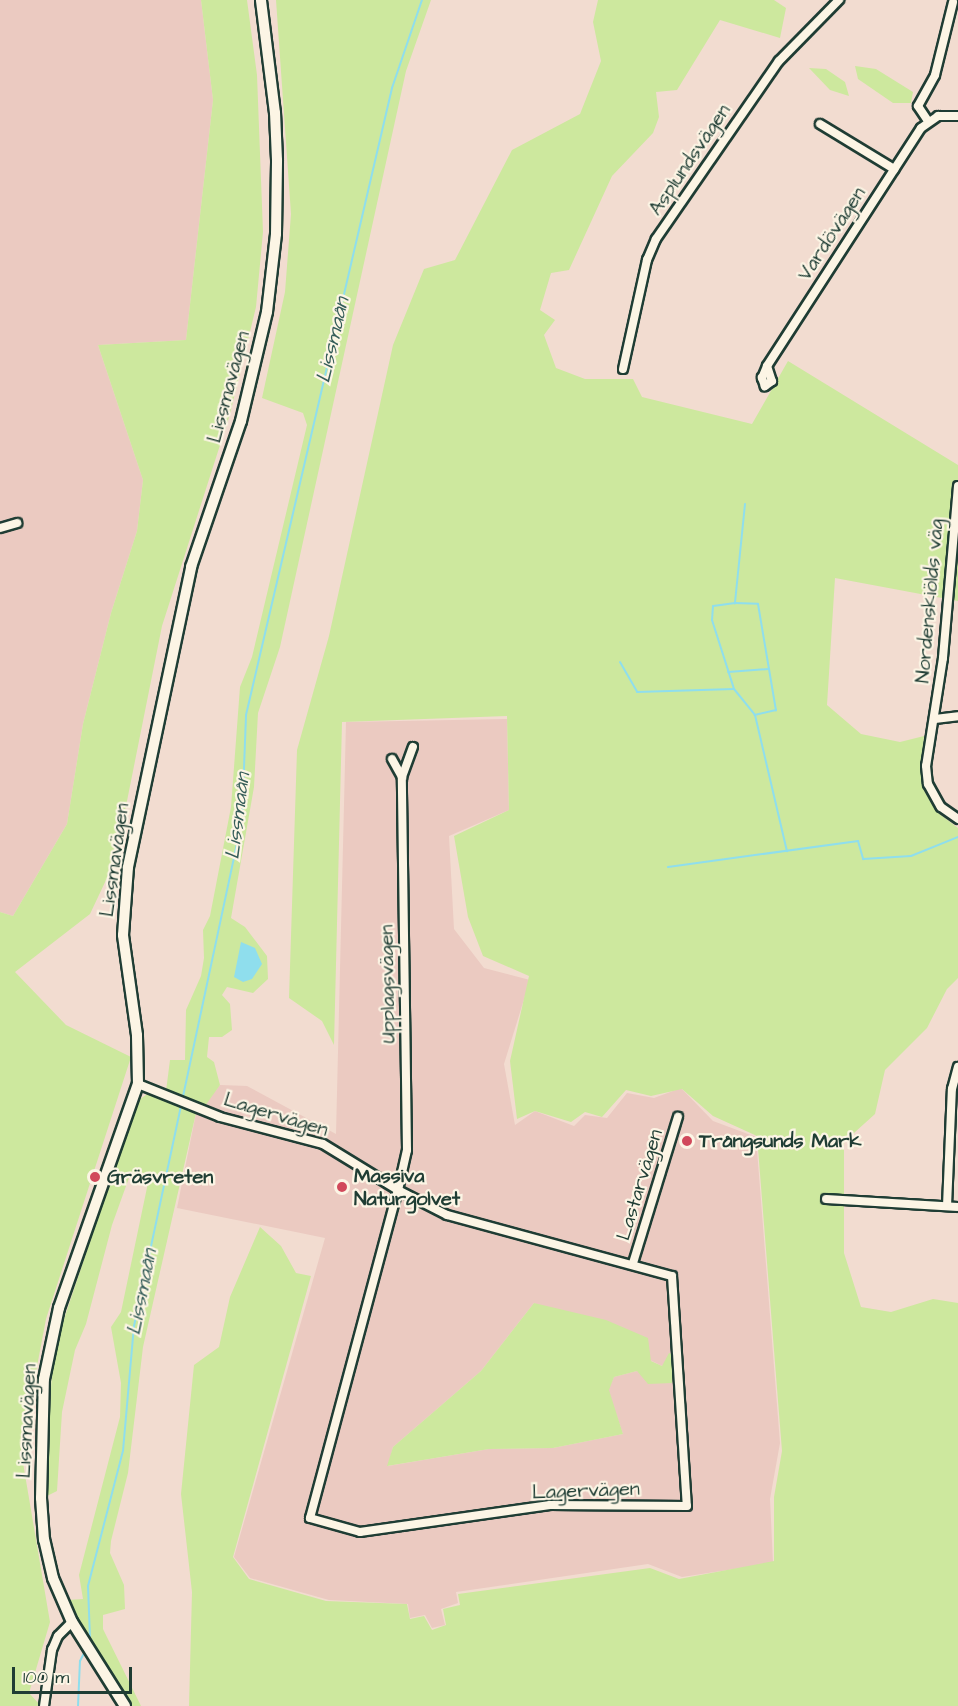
<!DOCTYPE html>
<html>
<head>
<meta charset="utf-8">
<style>
	body { margin:0 }
	#map { position:relative; width:958px; height:1706px; overflow:hidden; background:#f2dcd0; font-family:"Architects Daughter",sans-serif }
	div>[style] { position:absolute }
	.built>* { inset:0; background:#ebcac1 }
	.green>* { inset:0; background:#cde89e }
	.water>* { inset:0; background:#8fdeed }
	.stream>* { height:2px; margin:-1px; padding:0 1px; transform-origin:1px; border-radius:1px; background:#8fdeed }
	.roads { filter:drop-shadow(2px 0 #1f3d34) drop-shadow(-2px 0 #1f3d34) drop-shadow(0 2px #1f3d34) drop-shadow(0 -2px #1f3d34) }
	.street>* { height:8px; margin:-4px; padding:0 4px; transform-origin:4px; border-radius:4px; background:#fcf5e5 }
	.secondary>* { height:10px; margin:-5px; padding:0 5px; transform-origin:5px; border-radius:5px; background:#fcf5e5 }
	.dots>* { width:16px; height:16px; translate:-50% -50%; box-sizing:border-box; border:3px solid #fcf5e5; border-radius:50% }
	span { translate:-50% -50%; white-space:nowrap; text-align:center; line-height:1.15; -webkit-text-stroke:4.5px #fcf5e5; paint-order:stroke }
	.street-label { font-size:20px; color:#1f3d34 }
	.poi-label { font-size:20px; color:#1f3d34; font-weight:700 }
	.left { translate:0 -50%; text-align:left }
	.water-label { font-size:21px; color:#355d59; font-style:italic }
	.scale { position:absolute; left:12px; top:1667px; width:120px; height:27px; box-sizing:border-box; border:3px solid #1f3d34; border-top:0; padding-left:8px; font-size:18px; line-height:21px; white-space:nowrap; color:#1f3d34; -webkit-text-stroke:4px #fcf5e5; paint-order:stroke }
</style>
</head>
<body>
<div id="map">
	<div class="built">
		<div style="clip-path:polygon(0 0,201px 0,213px 100px,186px 340px,98px 345px,143px 480px,137px 531px,111px 613px,83px 724px,67px 824px,13px 916px,0 912px)"></div>
		<div style="clip-path:polygon(evenodd,507px 719px,509px 810px,449px 836px,454px 929px,484px 968px,530px 980px,504px 1064px,515px 1125px,535px 1111px,574px 1126px,585px 1115px,607px 1118px,627px 1093px,654px 1098px,681px 1088px,713px 1121px,756px 1137px,780px 1443px,770px 1499px,773px 1563px,682px 1577px,648px 1564px,456px 1592px,458px 1603px,441px 1609px,445px 1625px,432px 1628px,425px 1615px,410px 1618px,408px 1604px,329px 1600px,250px 1578px,234px 1557px,325px 1238px,177px 1208px,196px 1113px,220px 1085px,247px 1086px,336px 1134px,346px 722px,507px 719px,534px 1303px,662px 1366px,674px 1355px,672px 1383px,637px 1371px,614px 1377px,608px 1390px,623px 1434px,553px 1448px,489px 1449px,388px 1466px,393px 1447px,481px 1371px,534px 1303px)"></div>
	</div>
	<div class="green">
		<div style="clip-path:polygon(201px 0,247px 0,257px 75px,263px 232px,256px 307px,230px 414px,162px 626px,115px 861px,90px 914px,15px 972px,66px 1025px,131px 1057px,46px 1319px,21px 1451px,50px 1622px,29px 1693px,41px 1706px,0 1706px,0 912px,13px 916px,67px 824px,83px 724px,111px 613px,137px 531px,143px 480px,98px 345px,186px 340px,213px 100px)"></div>
		<div style="clip-path:polygon(276px 0,431px 0,406px 71px,280px 647px,258px 713px,254px 787px,231px 918px,245px 927px,267px 956px,268px 979px,253px 993px,227px 987px,222px 995px,230px 1004px,232px 1030px,222px 1037px,209px 1037px,207px 1057px,214px 1062px,220px 1085px,205px 1106px,166px 1091px,170px 1060px,185px 1060px,186px 1010px,201px 976px,204px 958px,203px 930px,210px 916px,231px 807px,240px 687px,252px 657px,307px 425px,303px 413px,262px 398px,285px 292px,291px 214px)"></div>
		<div style="clip-path:polygon(598px 0,774px 0,786px 8px,780px 38px,720px 20px,677px 90px,656px 92px,659px 117px,653px 133px,612px 176px,569px 270px,551px 273px,540px 310px,555px 320px,544px 335px,556px 368px,585px 379px,633px 379px,642px 397px,752px 424px,788px 361px,958px 465px,958px 601px,835px 578px,827px 705px,861px 734px,900px 742px,924px 736px,922px 787px,937px 812px,958px 828px,958px 978px,947px 989px,927px 1028px,885px 1070px,875px 1114px,844px 1142px,844px 1253px,861px 1307px,891px 1312px,933px 1299px,958px 1303px,958px 1706px,189px 1706px,192px 1592px,181px 1494px,194px 1365px,219px 1347px,230px 1297px,260px 1227px,281px 1246px,296px 1273px,311px 1276px,233px 1557px,249px 1579px,326px 1601px,407px 1604px,410px 1619px,424px 1616px,432px 1630px,446px 1625px,443px 1609px,460px 1605px,458px 1594px,650px 1568px,679px 1579px,774px 1561px,774px 1497px,782px 1451px,757px 1136px,713px 1116px,682px 1089px,651px 1096px,626px 1090px,602px 1117px,585px 1112px,571px 1122px,535px 1111px,517px 1119px,510px 1061px,529px 976px,483px 956px,468px 917px,454px 836px,509px 810px,507px 716px,342px 722px,334px 1045px,322px 1021px,289px 998px,297px 750px,329px 636px,393px 345px,424px 269px,455px 260px,512px 150px,580px 114px,601px 61px,593px 22px)"></div>
		<div style="clip-path:polygon(855px 66px,876px 69px,913px 92px,911px 103px,893px 103px,858px 79px)"></div>
		<div style="clip-path:polygon(809px 68px,826px 69px,845px 82px,849px 96px,830px 90px)"></div>
		<div style="clip-path:polygon(149px 1093px,196px 1113px,143px 1347px,128px 1473px,111px 1541px,110px 1553px,124px 1585px,125px 1609px,103px 1615px,103px 1629px,141px 1706px,130px 1706px,67px 1600px,83px 1599px,79px 1575px,120px 1417px,121px 1383px,111px 1327px,121px 1312px,149px 1178px,130px 1175px,112px 1225px,86px 1324px,75px 1350px,62px 1412px,57px 1491px,45px 1497px,53px 1352px,137px 1101px)"></div>
		<div style="clip-path:polygon(534px 1303px,606px 1320px,648px 1338px,651px 1361px,662px 1366px,669px 1353px,674px 1355px,672px 1383px,648px 1384px,637px 1371px,614px 1377px,609px 1390px,623px 1434px,553px 1448px,489px 1449px,387px 1466px,393px 1447px,481px 1371px)"></div>
	</div>
	<div class="water">
		<div style="clip-path:polygon(241px 942px,255px 948px,262px 964px,252px 979px,243px 982px,234px 977px)"></div>
	</div>
	<div class="stream">
		<div style="left:745px;top:504px;width:100px;rotate:95.8deg"></div>
		<div style="left:735px;top:603px;width:23px;rotate:2deg"></div>
		<div style="left:758px;top:604px;width:108px;rotate:80.4deg"></div>
		<div style="left:776px;top:710px;width:22px;rotate:167deg"></div>
		<div style="left:735px;top:603px;width:22px;rotate:172deg"></div>
		<div style="left:713px;top:606px;width:14px;rotate:94deg"></div>
		<div style="left:712px;top:620px;width:72px;rotate:72.3deg"></div>
		<div style="left:734px;top:689px;width:33px;rotate:51deg"></div>
		<div style="left:755px;top:715px;width:140px;rotate:76.8deg"></div>
		<div style="left:620px;top:662px;width:34px;rotate:60deg"></div>
		<div style="left:637px;top:692px;width:97px;rotate:-1.8deg"></div>
		<div style="left:728px;top:672px;width:41px;rotate:-4.2deg"></div>
		<div style="left:668px;top:867px;width:192px;rotate:-7.8deg"></div>
		<div style="left:858px;top:841px;width:19px;rotate:74deg"></div>
		<div style="left:863px;top:859px;width:48px;rotate:-3.6deg"></div>
		<div style="left:911px;top:856px;width:51px;rotate:-22deg"></div>
		<div style="left:90px;top:1638px;width:52px;rotate:-92.2deg"></div>
		<div style="left:88px;top:1586px;width:139px;rotate:-75.5deg"></div>
		<div style="left:123px;top:1451px;width:125px;rotate:-85deg"></div>
		<div style="left:134px;top:1326px;width:517px;rotate:-77.95deg"></div>
		<div style="left:242px;top:820px;width:105px;rotate:-87.8deg"></div>
		<div style="left:246px;top:715px;width:644px;rotate:-76.89deg"></div>
		<div style="left:392px;top:88px;width:93px;rotate:-71.2deg"></div>
		<div style="left:78px;top:1706px;width:45px;rotate:-87.5deg"></div>
		<div style="left:80px;top:1661px;width:9px;rotate:-63deg"></div>
	</div>
	<div class="roads">
		<div class="street">
			<div style="left:928px;top:121px;width:18px;rotate:-124deg"></div>
			<div style="left:918px;top:106px;width:35px;rotate:-61deg"></div>
			<div style="left:935px;top:75px;width:75px;rotate:-76.1deg"></div>
			<div style="left:820px;top:124px;width:87px;rotate:31.3deg"></div>
			<div style="left:767px;top:366px;width:16px;rotate:72deg"></div>
			<div style="left:772px;top:381px;width:9px;rotate:144deg"></div>
			<div style="left:765px;top:386px;width:9px;rotate:-111deg"></div>
			<div style="left:762px;top:378px;width:13px;rotate:-67deg"></div>
			<div style="left:767px;top:366px;width:283px;rotate:-57.1deg"></div>
			<div style="left:921px;top:128px;width:21px;rotate:-35deg"></div>
			<div style="left:938px;top:116px;width:20px"></div>
			<div style="left:623px;top:369px;width:112px;rotate:-77.6deg"></div>
			<div style="left:647px;top:260px;width:23px;rotate:-67deg"></div>
			<div style="left:656px;top:239px;width:216px;rotate:-55.4deg"></div>
			<div style="left:779px;top:61px;width:86px;rotate:-45.5deg"></div>
			<div style="left:958px;top:486px;width:173px;rotate:95deg"></div>
			<div style="left:943px;top:658px;width:109px;rotate:98.9deg"></div>
			<div style="left:926px;top:766px;width:18px;rotate:84deg"></div>
			<div style="left:928px;top:784px;width:26px;rotate:61deg"></div>
			<div style="left:941px;top:807px;width:21px;rotate:35deg"></div>
			<div style="left:0;top:528px;width:18px;rotate:-16deg"></div>
			<div style="left:935px;top:719px;width:23px;rotate:-7deg"></div>
			<div style="left:392px;top:759px;width:21px;rotate:61deg"></div>
			<div style="left:138px;top:1084px;width:88px;rotate:21.9deg"></div>
			<div style="left:220px;top:1117px;width:106px;rotate:14.7deg"></div>
			<div style="left:323px;top:1144px;width:88px;rotate:31.5deg"></div>
			<div style="left:398px;top:1190px;width:55px;rotate:27deg"></div>
			<div style="left:447px;top:1215px;width:233px;rotate:15.2deg"></div>
			<div style="left:672px;top:1276px;width:230px;rotate:86.3deg"></div>
			<div style="left:687px;top:1506px;width:137px;rotate:-179.6deg"></div>
			<div style="left:550px;top:1505px;width:192px;rotate:171.9deg"></div>
			<div style="left:360px;top:1532px;width:52px;rotate:-164.4deg"></div>
			<div style="left:310px;top:1518px;width:340px;rotate:-75deg"></div>
			<div style="left:398px;top:1190px;width:41px;rotate:-77.3deg"></div>
			<div style="left:407px;top:1150px;width:373px;rotate:-90.8deg"></div>
			<div style="left:402px;top:777px;width:32px;rotate:-70deg"></div>
			<div style="left:826px;top:1199px;width:132px;rotate:3.5deg"></div>
			<div style="left:947px;top:1206px;width:117px;rotate:-87.6deg"></div>
			<div style="left:952px;top:1089px;width:23px;rotate:-75deg"></div>
			<div style="left:633px;top:1263px;width:153px;rotate:-72.9deg"></div>
			<div style="left:44px;top:1706px;width:57px;rotate:-81.9deg"></div>
			<div style="left:52px;top:1650px;width:15px;rotate:-67deg"></div>
			<div style="left:58px;top:1636px;width:20px;rotate:-45deg"></div>
		</div>
		<div class="secondary">
			<div style="left:125px;top:1706px;width:99px;rotate:-122.2deg"></div>
			<div style="left:72px;top:1622px;width:48px;rotate:-113.4deg"></div>
			<div style="left:53px;top:1578px;width:39px;rotate:-103deg"></div>
			<div style="left:44px;top:1540px;width:42px;rotate:-94.1deg"></div>
			<div style="left:41px;top:1498px;width:119px;rotate:-88.6deg"></div>
			<div style="left:44px;top:1379px;width:73px;rotate:-78.1deg"></div>
			<div style="left:59px;top:1308px;width:238px;rotate:-70.6deg"></div>
			<div style="left:138px;top:1084px;width:49px;rotate:-91.2deg"></div>
			<div style="left:137px;top:1035px;width:101px;rotate:-98deg"></div>
			<div style="left:123px;top:935px;width:68px;rotate:-85.8deg"></div>
			<div style="left:128px;top:867px;width:307px;rotate:-78.1deg"></div>
			<div style="left:191px;top:567px;width:154px;rotate:-71.1deg"></div>
			<div style="left:241px;top:421px;width:112px;rotate:-76.6deg"></div>
			<div style="left:267px;top:312px;width:79px;rotate:-83.4deg"></div>
			<div style="left:276px;top:234px;width:74px;rotate:-89.2deg"></div>
			<div style="left:277px;top:160px;width:47px;rotate:-92.4deg"></div>
			<div style="left:275px;top:113px;width:114px;rotate:-97.1deg"></div>
		</div>
	</div>
	<div class="dots">
		<div style="left:687px;top:1141px;background:#d1495b"></div>
		<div style="left:95px;top:1177px;background:#d1495b"></div>
		<div style="left:342px;top:1187px;background:#d1495b"></div>
	</div>
	<div class="street-label">
		<span style="left:690px;top:160px;rotate:-56deg">Asplundsvägen</span>
		<span style="left:832px;top:234px;rotate:-57deg">Vardövägen</span>
		<span style="left:229px;top:387px;rotate:-75deg">Lissmavägen</span>
		<span style="left:930px;top:601px;rotate:-85deg">Nordenskiölds väg</span>
		<span style="left:115px;top:860px;rotate:-82deg">Lissmavägen</span>
		<span style="left:388px;top:984px;rotate:-91deg">Upplagsvägen</span>
		<span style="left:276px;top:1115px;rotate:17deg">Lagervägen</span>
		<span style="left:640px;top:1185px;rotate:-73deg">Lastarvägen</span>
		<span style="left:27px;top:1421px;rotate:-87deg">Lissmavägen</span>
		<span style="left:586px;top:1491px;rotate:-2deg">Lagervägen</span>
	</div>
	<div class="poi-label">
		<span class="left" style="left:699px;top:1141px">Trångsunds Mark</span>
		<span class="left" style="left:354px;top:1188px">Massiva<br>Naturgolvet</span>
		<span class="left" style="left:107px;top:1177px">Gräsvreten</span>
	</div>
	<div class="water-label">
		<span style="left:333px;top:340px;rotate:-77deg">Lissmaån</span>
		<span style="left:238px;top:816px;rotate:-83deg">Lissmaån</span>
		<span style="left:142px;top:1292px;rotate:-79deg">Lissmaån</span>
	</div>
	<div class="scale">100 m</div>
</div>
</body>
</html>
